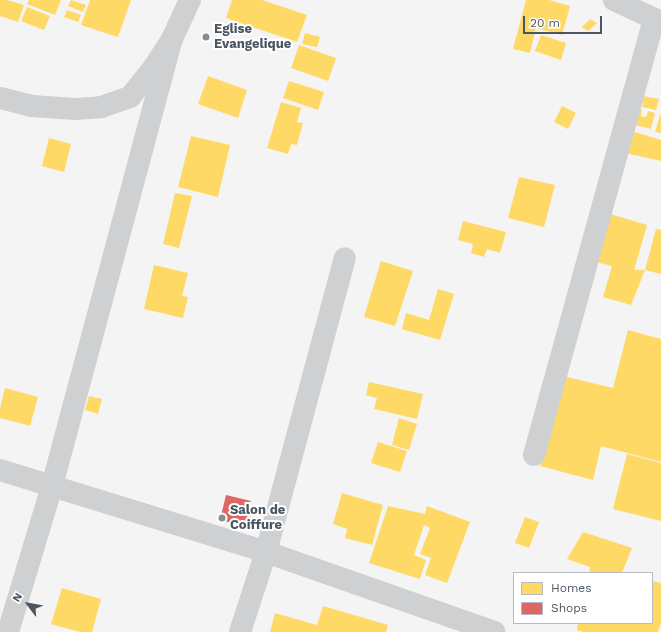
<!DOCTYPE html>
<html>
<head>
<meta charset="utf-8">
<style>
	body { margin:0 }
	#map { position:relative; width:661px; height:632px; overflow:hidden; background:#f4f4f4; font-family:"Work Sans",sans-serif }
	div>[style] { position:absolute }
	.homes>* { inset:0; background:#ffd966 }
	.shops>* { inset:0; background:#e06666 }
	.minor>* { height:22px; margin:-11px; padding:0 11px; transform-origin:11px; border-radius:11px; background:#ced0d2 }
	.dots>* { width:11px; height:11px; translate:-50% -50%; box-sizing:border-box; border:2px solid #fff; border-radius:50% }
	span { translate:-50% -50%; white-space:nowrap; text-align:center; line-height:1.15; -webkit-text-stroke:4px #fff; paint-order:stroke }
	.poi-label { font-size:13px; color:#4a5661; font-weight:700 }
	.left { translate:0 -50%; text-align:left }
	.legend { position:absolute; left:513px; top:572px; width:140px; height:52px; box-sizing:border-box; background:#fff; border:1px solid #b7bbc0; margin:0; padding:5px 7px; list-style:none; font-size:12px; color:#4a5661 }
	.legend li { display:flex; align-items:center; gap:8px; height:20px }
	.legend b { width:20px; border:1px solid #b7bbc0 }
	.north { position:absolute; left:8px; top:584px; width:40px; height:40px; -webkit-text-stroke:3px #fff; paint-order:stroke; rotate:302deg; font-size:11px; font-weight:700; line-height:16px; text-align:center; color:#4a5661 }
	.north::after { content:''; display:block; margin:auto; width:14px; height:18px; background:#4a5661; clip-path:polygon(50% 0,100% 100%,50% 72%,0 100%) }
	.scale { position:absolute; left:523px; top:16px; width:79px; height:18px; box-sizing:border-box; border:2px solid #4a5661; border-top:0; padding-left:5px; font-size:12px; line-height:14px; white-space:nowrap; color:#4a5661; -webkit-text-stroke:3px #fff; paint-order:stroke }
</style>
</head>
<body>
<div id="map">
	<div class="homes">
		<div style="clip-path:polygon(0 0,7px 0,24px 5px,18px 22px,0 16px)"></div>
		<div style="clip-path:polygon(29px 0,61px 0,55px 15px,27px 4px)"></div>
		<div style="clip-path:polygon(71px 0,86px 5px,83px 12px,68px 6px)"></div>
		<div style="clip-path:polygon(90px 0,131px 0,118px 37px,81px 25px)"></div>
		<div style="clip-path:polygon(232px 0,262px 0,307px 15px,297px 42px,226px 18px)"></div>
		<div style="clip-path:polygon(526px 0,549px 0,570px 6px,562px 35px,536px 28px,530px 53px,513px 49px)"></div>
		<div style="clip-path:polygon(27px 7px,50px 16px,44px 30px,21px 21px)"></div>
		<div style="clip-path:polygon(67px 10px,81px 15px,78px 22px,64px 17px)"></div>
		<div style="clip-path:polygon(590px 19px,597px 23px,588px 31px,582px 27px)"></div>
		<div style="clip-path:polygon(305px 33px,320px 37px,317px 47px,302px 44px)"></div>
		<div style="clip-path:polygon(541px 35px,566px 43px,561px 60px,535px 51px)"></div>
		<div style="clip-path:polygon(299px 45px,336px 58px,328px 81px,291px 68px)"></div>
		<div style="clip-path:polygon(208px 76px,247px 90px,238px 118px,198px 104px)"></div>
		<div style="clip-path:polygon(289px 81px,324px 92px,318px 110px,283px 98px)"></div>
		<div style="clip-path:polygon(644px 96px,659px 99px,656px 110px,642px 107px)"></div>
		<div style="clip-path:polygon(281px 102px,301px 108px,297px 122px,303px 123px,297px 145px,291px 144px,288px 154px,267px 148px)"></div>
		<div style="clip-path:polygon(562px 106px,576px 113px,568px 129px,554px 122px)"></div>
		<div style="clip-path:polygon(639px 109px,642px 110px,641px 116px,646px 117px,648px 111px,655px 113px,651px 129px,635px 125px)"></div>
		<div style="clip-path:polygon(661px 113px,661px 133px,655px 132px)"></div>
		<div style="clip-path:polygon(632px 131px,661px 140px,661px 161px,625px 153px)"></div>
		<div style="clip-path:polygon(191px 136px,230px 145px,218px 197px,178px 187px)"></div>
		<div style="clip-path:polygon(49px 138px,71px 144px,64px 172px,42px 166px)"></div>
		<div style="clip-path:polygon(519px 177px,555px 185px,544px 227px,508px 218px)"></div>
		<div style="clip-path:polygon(175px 193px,192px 196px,179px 248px,163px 244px)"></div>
		<div style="clip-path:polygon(610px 214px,647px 225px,634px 270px,645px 270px,631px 305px,603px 297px,612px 266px,596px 262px)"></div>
		<div style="clip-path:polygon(463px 221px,506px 232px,500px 253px,487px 249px,484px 257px,471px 253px,473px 244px,458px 240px)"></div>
		<div style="clip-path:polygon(656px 229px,661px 230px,661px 274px,645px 270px)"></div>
		<div style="clip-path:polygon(381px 261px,413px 271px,395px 326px,364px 317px)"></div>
		<div style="clip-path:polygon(154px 265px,188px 273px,182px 296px,188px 297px,183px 318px,144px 309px)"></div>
		<div style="clip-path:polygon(438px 289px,454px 294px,440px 340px,402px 329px,406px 313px,429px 320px)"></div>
		<div style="clip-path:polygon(628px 330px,661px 339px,661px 462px,601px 446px,593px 480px,540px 466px,563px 376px,613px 388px)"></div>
		<div style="clip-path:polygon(369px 382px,423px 394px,417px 419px,374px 409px,377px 398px,366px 395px)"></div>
		<div style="clip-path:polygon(5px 388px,38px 397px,30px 426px,0 418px,0 408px)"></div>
		<div style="clip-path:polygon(89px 396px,102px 399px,98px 414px,85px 410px)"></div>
		<div style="clip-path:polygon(399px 418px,417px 424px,409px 450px,392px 445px)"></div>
		<div style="clip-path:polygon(378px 442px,407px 451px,400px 472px,371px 463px)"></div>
		<div style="clip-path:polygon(627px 454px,661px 463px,661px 521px,613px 509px)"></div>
		<div style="clip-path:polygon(342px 493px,383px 505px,372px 545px,345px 538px,347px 529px,333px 524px)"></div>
		<div style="clip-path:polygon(388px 506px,425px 514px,427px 506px,470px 522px,447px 583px,425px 575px,431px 558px,420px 554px,430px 528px,424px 525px,414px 555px,426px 560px,420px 579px,369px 563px)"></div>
		<div style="clip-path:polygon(525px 517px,539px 522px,529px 548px,515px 543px)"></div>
		<div style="clip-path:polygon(583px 532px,632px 548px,622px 573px,589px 573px,590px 567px,567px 559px)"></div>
		<div style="clip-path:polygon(652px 581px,661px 583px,661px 623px,658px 632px,583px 632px,577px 630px,578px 623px,652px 623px)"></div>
		<div style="clip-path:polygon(62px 588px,101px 599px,92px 632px,80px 632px,51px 624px)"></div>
		<div style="clip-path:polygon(323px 606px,388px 625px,386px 632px,270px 632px,275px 613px,317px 625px)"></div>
	</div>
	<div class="shops">
		<div style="clip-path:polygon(226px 495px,251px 501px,245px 526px,220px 520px)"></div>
	</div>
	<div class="minor">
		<div style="left:614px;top:0;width:52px;rotate:25.1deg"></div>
		<div style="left:0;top:98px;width:33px;rotate:14deg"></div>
		<div style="left:32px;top:106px;width:43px;rotate:4deg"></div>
		<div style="left:75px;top:109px;width:26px;rotate:-4deg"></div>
		<div style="left:101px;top:107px;width:31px;rotate:-19deg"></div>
		<div style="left:130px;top:97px;width:38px;rotate:-51deg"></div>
		<div style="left:154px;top:67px;width:33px;rotate:-57deg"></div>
		<div style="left:172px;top:39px;width:43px;rotate:-65.2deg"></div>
		<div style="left:534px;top:455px;width:451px;rotate:-74.6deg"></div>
		<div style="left:0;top:470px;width:278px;rotate:17.1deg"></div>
		<div style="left:266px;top:552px;width:242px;rotate:19.3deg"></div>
		<div style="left:8px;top:632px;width:152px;rotate:-73.2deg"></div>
		<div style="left:52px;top:486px;width:463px;rotate:-75deg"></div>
		<div style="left:240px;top:632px;width:84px;rotate:-72deg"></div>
		<div style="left:266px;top:552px;width:304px;rotate:-75deg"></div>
	</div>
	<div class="dots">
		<div style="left:206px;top:37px;background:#868d94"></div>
		<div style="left:222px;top:518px;background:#868d94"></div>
	</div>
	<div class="poi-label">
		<span class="left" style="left:214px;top:37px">Eglise<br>Evangelique</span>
		<span class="left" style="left:230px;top:518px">Salon de<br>Coiffure</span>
	</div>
	<ul class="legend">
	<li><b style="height:11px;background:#ffd966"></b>Homes</li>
	<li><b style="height:11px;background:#e06666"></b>Shops</li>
	</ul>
	<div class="north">N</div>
	<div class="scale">20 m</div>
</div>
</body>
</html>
